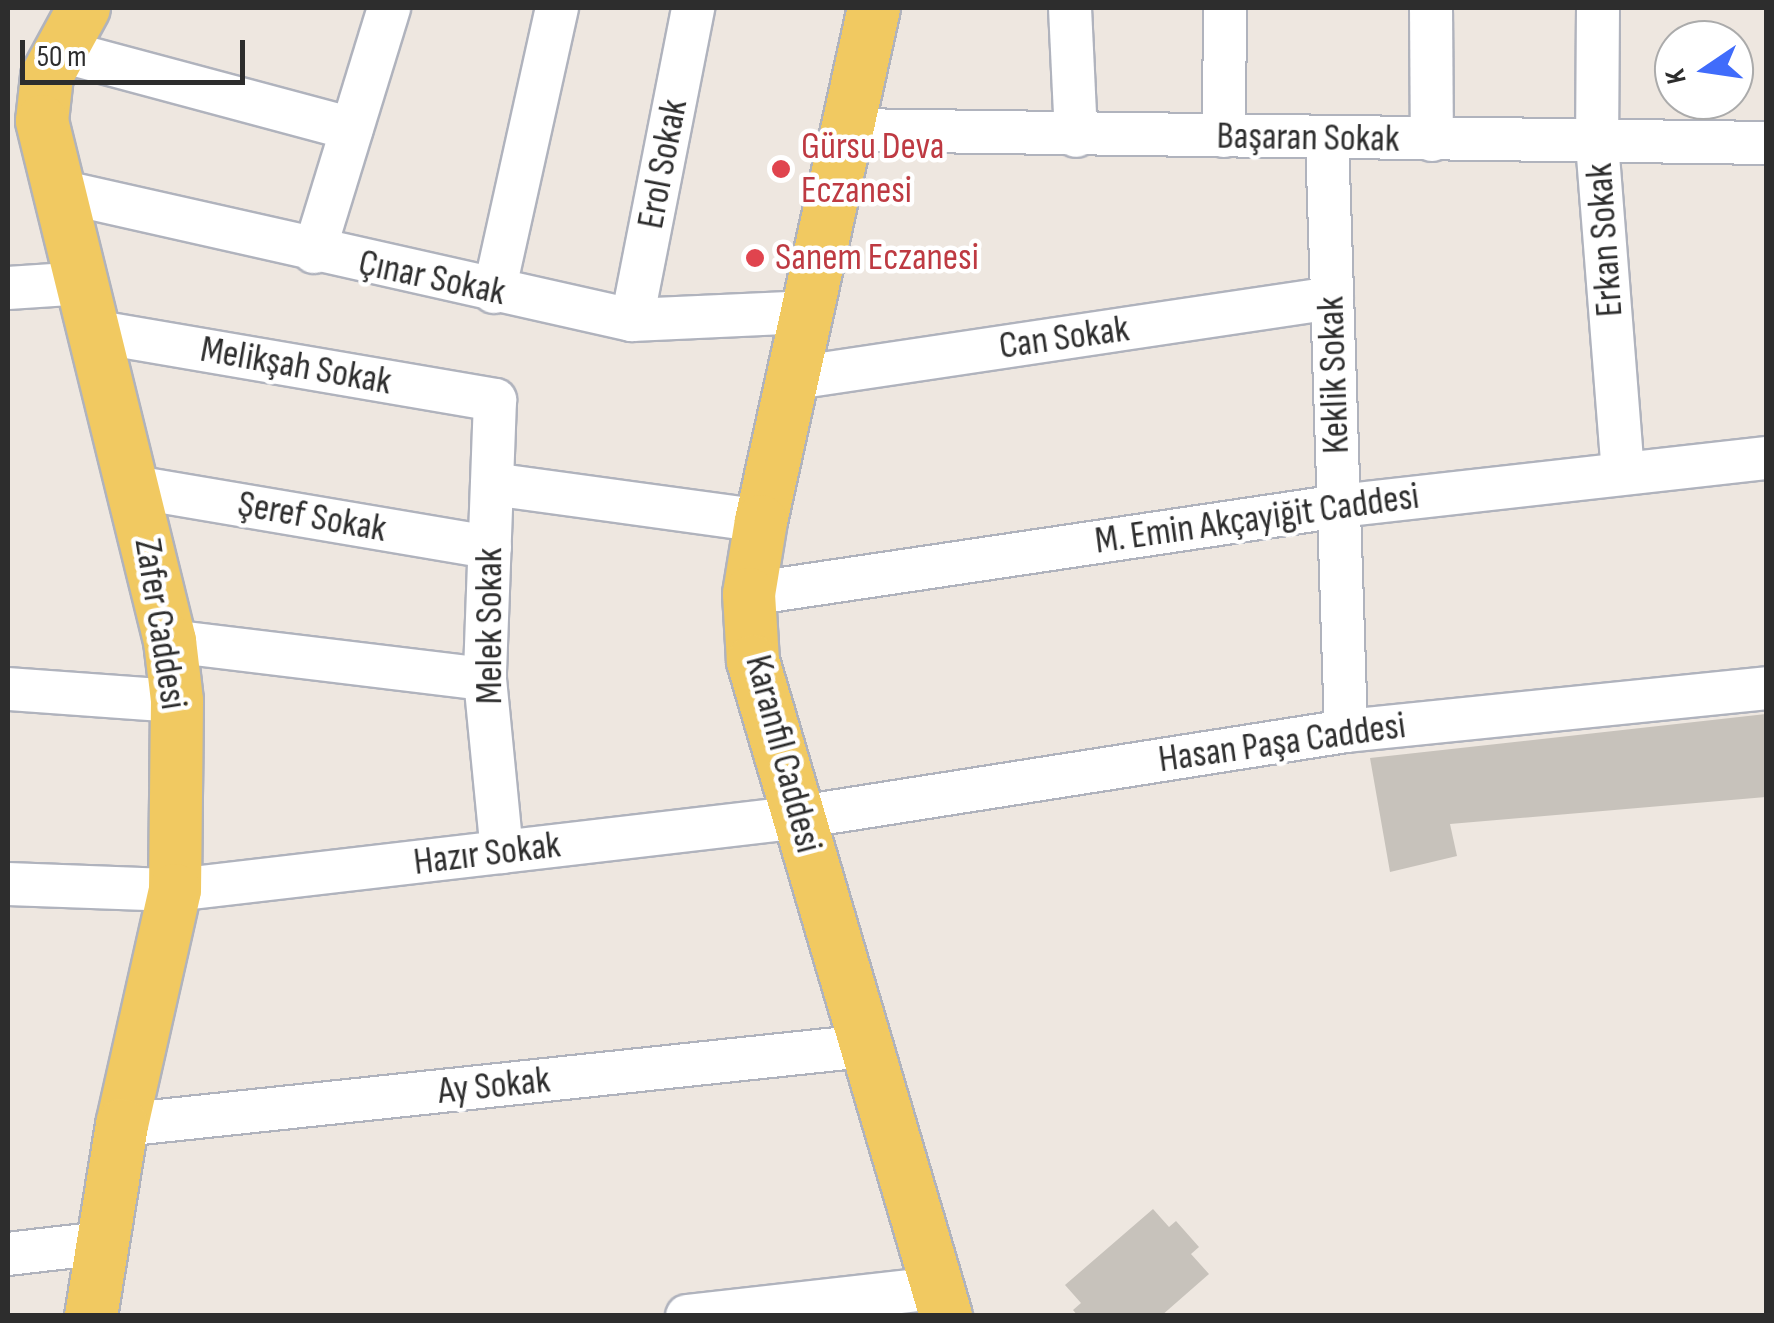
<!DOCTYPE html>
<html>
<head>
<meta charset="utf-8">
<style>
	body { margin:0 }
	#map { position:relative; width:1774px; height:1323px; overflow:hidden; background:#eee7e0; font-family:"Sofia Sans Condensed",sans-serif }
	div>[style] { position:absolute }
	.building>* { inset:0; background:#c7c2bb }
	.roads { filter:drop-shadow(2px 0 #b0b3bd) drop-shadow(-2px 0 #b0b3bd) drop-shadow(0 2px #b0b3bd) drop-shadow(0 -2px #b0b3bd) }
	.minor>* { height:42px; margin:-21px; padding:0 21px; transform-origin:21px; border-radius:21px; background:#fff }
	.major>* { height:52px; margin:-26px; padding:0 26px; transform-origin:26px; border-radius:26px; background:#f1c961 }
	.dots>* { width:28px; height:28px; translate:-50% -50%; box-sizing:border-box; border:5px solid #fff; border-radius:50% }
	span { translate:-50% -50%; white-space:nowrap; text-align:center; line-height:1.15; -webkit-text-stroke:9px #fff; paint-order:stroke }
	.street-label { font-size:38px; color:#2d2d2d }
	.health-label { font-size:38px; color:#be3a42 }
	.left { translate:0 -50%; text-align:left }
	.frame { position:absolute; inset:0; border:10px solid #2d2d2d; pointer-events:none }
	.north { position:absolute; left:1654px; top:20px; width:100px; height:100px; box-sizing:border-box; background:#fff; border:2px solid #ababab; border-radius:50%; rotate:257deg; font-size:28px; font-weight:700; line-height:40px; text-align:center; color:#2d2d2d }
	.north::after { content:''; display:block; margin:auto; width:35px; height:45px; background:#406cfb; clip-path:polygon(50% 0,100% 100%,50% 72%,0 100%) }
	.scale { position:absolute; left:20px; top:40px; width:225px; height:45px; box-sizing:border-box; border:5px solid #2d2d2d; border-top:0; padding-left:12px; font-size:30px; line-height:35px; white-space:nowrap; color:#2d2d2d; -webkit-text-stroke:8px #fff; paint-order:stroke }
</style>
</head>
<body>
<div id="map">
	<div class="building">
		<div style="clip-path:polygon(1766px 714px,1766px 797px,1450px 824px,1457px 856px,1390px 872px,1370px 758px)"></div>
		<div style="clip-path:polygon(1153px 1209px,1169px 1227px,1176px 1221px,1199px 1247px,1191px 1254px,1209px 1274px,1161px 1316px,1078px 1316px,1073px 1310px,1081px 1303px,1065px 1285px)"></div>
	</div>
	<div class="roads">
		<div class="minor">
			<div style="left:1070px;top:8px;width:128px;rotate:87.3deg"></div>
			<div style="left:1431px;top:8px;width:132px;rotate:89.6deg"></div>
			<div style="left:1598px;top:8px;width:135px;rotate:90.4deg"></div>
			<div style="left:1597px;top:143px;width:331px;rotate:85.5deg"></div>
			<div style="left:61px;top:51px;width:301px;rotate:15deg"></div>
			<div style="left:849px;top:130px;width:917px;rotate:0.81deg"></div>
			<div style="left:1224px;top:136px;width:128px;rotate:-89.6deg"></div>
			<div style="left:1327px;top:138px;width:593px;rotate:88.16deg"></div>
			<div style="left:59px;top:191px;width:587px;rotate:12.69deg"></div>
			<div style="left:632px;top:320px;width:179px;rotate:-2.6deg"></div>
			<div style="left:314px;top:252px;width:255px;rotate:-72.9deg"></div>
			<div style="left:8px;top:288px;width:76px;rotate:-3.8deg"></div>
			<div style="left:494px;top:292px;width:291px;rotate:-77.5deg"></div>
			<div style="left:632px;top:320px;width:318px;rotate:-78.9deg"></div>
			<div style="left:98px;top:332px;width:403px;rotate:9.7deg"></div>
			<div style="left:495px;top:400px;width:279px;rotate:92.1deg"></div>
			<div style="left:485px;top:679px;width:174px;rotate:84.4deg"></div>
			<div style="left:795px;top:378px;width:543px;rotate:-8.47deg"></div>
			<div style="left:492px;top:484px;width:272px;rotate:7.8deg"></div>
			<div style="left:134px;top:487px;width:361px;rotate:9.6deg"></div>
			<div style="left:749px;top:594px;width:597px;rotate:-8.48deg"></div>
			<div style="left:1339px;top:506px;width:430px;rotate:-6.4deg"></div>
			<div style="left:170px;top:641px;width:317px;rotate:6.9deg"></div>
			<div style="left:8px;top:689px;width:169px;rotate:4.1deg"></div>
			<div style="left:8px;top:884px;width:167px;rotate:2.1deg"></div>
			<div style="left:175px;top:890px;width:629px;rotate:-6.66deg"></div>
			<div style="left:800px;top:817px;width:553px;rotate:-8.95deg"></div>
			<div style="left:1346px;top:731px;width:422px;rotate:-5.8deg"></div>
			<div style="left:122px;top:1125px;width:747px;rotate:-6.07deg"></div>
			<div style="left:8px;top:1254px;width:94px;rotate:-6.7deg"></div>
			<div style="left:687px;top:1316px;width:253px;rotate:-6.4deg"></div>
		</div>
		<div class="major">
			<div style="left:84px;top:8px;width:77px;rotate:118.6deg"></div>
			<div style="left:47px;top:76px;width:45px;rotate:96.3deg"></div>
			<div style="left:42px;top:121px;width:536px;rotate:76.17deg"></div>
			<div style="left:170px;top:641px;width:60px;rotate:83.3deg"></div>
			<div style="left:177px;top:701px;width:189px;rotate:90.6deg"></div>
			<div style="left:175px;top:890px;width:241px;rotate:102.7deg"></div>
			<div style="left:122px;top:1125px;width:193px;rotate:99.2deg"></div>
			<div style="left:874px;top:8px;width:525px;rotate:102.42deg"></div>
			<div style="left:761px;top:521px;width:74px;rotate:99.3deg"></div>
			<div style="left:749px;top:594px;width:67px;rotate:86.6deg"></div>
			<div style="left:753px;top:661px;width:683px;rotate:73.58deg"></div>
		</div>
	</div>
	<div class="dots">
		<div style="left:781px;top:169px;background:#e0444e"></div>
		<div style="left:755px;top:258px;background:#e0444e"></div>
	</div>
	<div class="street-label">
		<span style="left:1308px;top:138px;rotate:1deg">Başaran Sokak</span>
		<span style="left:663px;top:164px;rotate:-79deg">Erol Sokak</span>
		<span style="left:1605px;top:240px;rotate:-94deg">Erkan Sokak</span>
		<span style="left:432px;top:278px;rotate:12deg">Çınar Sokak</span>
		<span style="left:1064px;top:338px;rotate:-8deg">Can Sokak</span>
		<span style="left:296px;top:366px;rotate:10deg">Melikşah Sokak</span>
		<span style="left:1334px;top:375px;rotate:-92deg">Keklik Sokak</span>
		<span style="left:312px;top:517px;rotate:10deg">Şeref Sokak</span>
		<span style="left:1257px;top:519px;rotate:-8deg">M. Emin Akçayiğit Caddesi</span>
		<span style="left:160px;top:624px;rotate:81deg">Zafer Caddesi</span>
		<span style="left:490px;top:626px;rotate:-90deg">Melek Sokak</span>
		<span style="left:1282px;top:743px;rotate:-8deg">Hasan Paşa Caddesi</span>
		<span style="left:783px;top:754px;rotate:75deg">Karanfil Caddesi</span>
		<span style="left:487px;top:854px;rotate:-7deg">Hazır Sokak</span>
		<span style="left:494px;top:1086px;rotate:-6deg">Ay Sokak</span>
	</div>
	<div class="health-label">
		<span class="left" style="left:801px;top:169px">Gürsu Deva<br>Eczanesi</span>
		<span class="left" style="left:775px;top:258px">Sanem Eczanesi</span>
	</div>
	<div class="frame"></div>
	<div class="north">K</div>
	<div class="scale">50 m</div>
</div>
</body>
</html>
